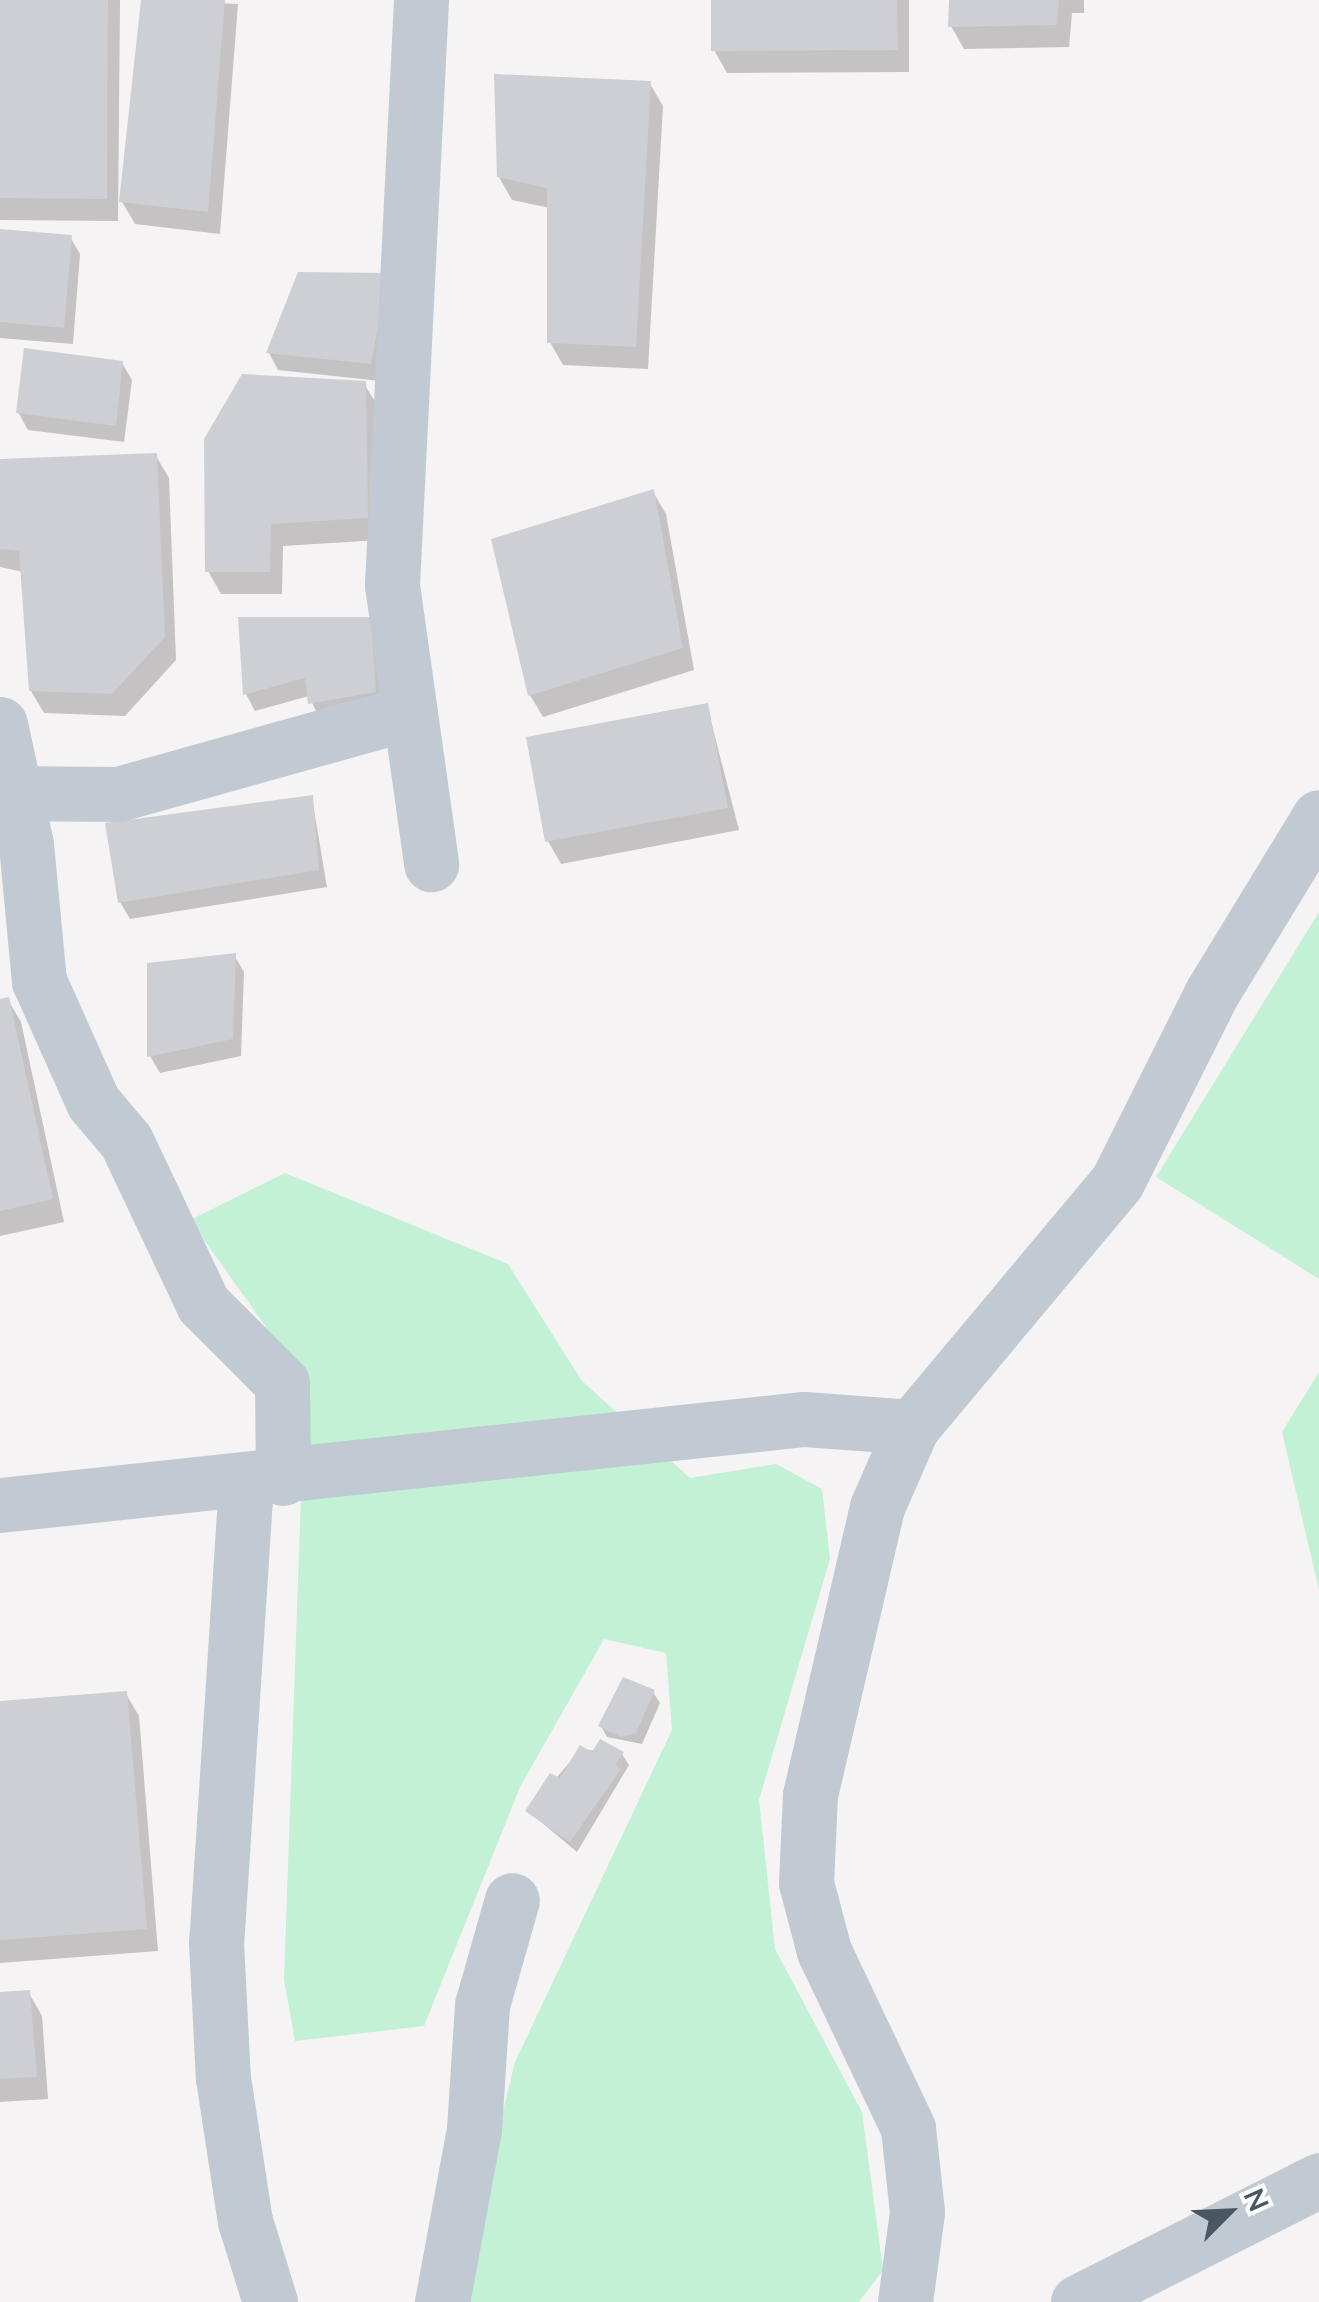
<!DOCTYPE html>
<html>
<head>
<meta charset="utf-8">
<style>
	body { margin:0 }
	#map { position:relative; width:1319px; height:2302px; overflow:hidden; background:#f5f3f3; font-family:Mulish,sans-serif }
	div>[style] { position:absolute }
	.green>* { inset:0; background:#c3f1d5 }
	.shadow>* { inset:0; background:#0003 }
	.building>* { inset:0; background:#cdcfd5 }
	.minor>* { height:55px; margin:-27.5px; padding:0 27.5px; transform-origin:27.5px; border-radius:27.5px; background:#c1cad2 }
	span { translate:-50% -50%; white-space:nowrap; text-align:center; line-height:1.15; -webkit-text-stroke:10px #fff; paint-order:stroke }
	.north { position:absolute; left:1179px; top:2162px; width:100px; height:100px; -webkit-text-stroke:8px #fff; paint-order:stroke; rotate:66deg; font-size:28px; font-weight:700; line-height:40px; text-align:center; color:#4a5661 }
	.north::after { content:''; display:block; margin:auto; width:35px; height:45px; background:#4a5661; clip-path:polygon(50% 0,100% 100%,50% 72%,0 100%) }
</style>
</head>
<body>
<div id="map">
	<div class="green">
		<div style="clip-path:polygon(1319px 912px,1319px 1279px,1156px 1177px)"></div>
		<div style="clip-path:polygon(285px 1173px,508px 1264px,582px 1381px,690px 1478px,776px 1464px,822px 1489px,830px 1559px,759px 1800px,775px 1949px,862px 2112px,883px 2270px,859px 2302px,456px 2302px,515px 2062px,672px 1730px,666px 1653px,604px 1639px,520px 1787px,424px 2026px,295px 2041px,284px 1980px,305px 1382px,190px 1220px)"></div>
		<div style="clip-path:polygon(1319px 1372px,1319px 1590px,1282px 1432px)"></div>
	</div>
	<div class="shadow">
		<div style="clip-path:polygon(0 0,120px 0,118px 221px,0 220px)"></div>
		<div style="clip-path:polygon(144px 0,238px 4px,220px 234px,135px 224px,121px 200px)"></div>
		<div style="clip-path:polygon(714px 0,909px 0,909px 72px,727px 73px,714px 50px)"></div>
		<div style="clip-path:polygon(951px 0,1084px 0,1084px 13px,1072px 13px,1069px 47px,964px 49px,951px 26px)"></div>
		<div style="clip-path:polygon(650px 84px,663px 106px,648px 369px,563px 365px,550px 342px,550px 208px,512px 200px,499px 177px)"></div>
		<div style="clip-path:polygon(0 231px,70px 237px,80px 254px,73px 344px,0 338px)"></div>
		<div style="clip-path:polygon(387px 276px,380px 381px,278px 370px,269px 353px)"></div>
		<div style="clip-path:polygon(122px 363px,132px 380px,124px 442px,28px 430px,18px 412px)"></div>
		<div style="clip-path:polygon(364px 384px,378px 406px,380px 540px,283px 546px,282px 594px,221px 594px,208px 571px)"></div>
		<div style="clip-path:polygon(156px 456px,169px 478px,176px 660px,125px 716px,44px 713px,31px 691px,23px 572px,0 567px,0 461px)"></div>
		<div style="clip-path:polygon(653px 492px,666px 514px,694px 670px,543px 717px,530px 695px)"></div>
		<div style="clip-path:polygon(370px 620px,384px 709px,320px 720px,309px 696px,255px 711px,246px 694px)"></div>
		<div style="clip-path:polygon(707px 706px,739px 830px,561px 864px,548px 841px)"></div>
		<div style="clip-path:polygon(312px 798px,327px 887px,130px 919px,120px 902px)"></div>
		<div style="clip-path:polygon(234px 955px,244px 972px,241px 1056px,160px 1073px,150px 1056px)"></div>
		<div style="clip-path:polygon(8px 1000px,21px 1022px,64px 1222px,0 1236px,0 1001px)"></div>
		<div style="clip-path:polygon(653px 1692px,660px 1703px,642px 1744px,607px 1737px,601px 1726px)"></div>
		<div style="clip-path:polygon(126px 1694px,139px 1716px,158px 1951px,0 1963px,0 1704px)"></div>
		<div style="clip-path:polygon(581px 1749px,622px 1754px,629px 1765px,577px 1852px,528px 1811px)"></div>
		<div style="clip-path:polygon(29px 1993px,42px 2016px,48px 2099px,0 2102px,0 1995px)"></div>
	</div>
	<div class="building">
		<div style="clip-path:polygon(0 0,108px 0,107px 199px,0 198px)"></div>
		<div style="clip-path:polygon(141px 0,225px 0,208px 212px,119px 202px)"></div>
		<div style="clip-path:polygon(711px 0,897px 0,898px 50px,711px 51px)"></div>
		<div style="clip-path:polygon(949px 0,1059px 0,1057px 25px,948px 27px)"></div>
		<div style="clip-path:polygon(494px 74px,651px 81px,636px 347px,547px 343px,547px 188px,497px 177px)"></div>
		<div style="clip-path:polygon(0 229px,72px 235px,64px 328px,0 322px)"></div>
		<div style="clip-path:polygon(298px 272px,388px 273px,371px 364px,266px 353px)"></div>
		<div style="clip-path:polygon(24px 348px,123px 361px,116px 426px,16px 413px)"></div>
		<div style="clip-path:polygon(242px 374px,366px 381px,368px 518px,271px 524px,270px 572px,205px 572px,204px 439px)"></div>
		<div style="clip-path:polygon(157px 453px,165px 637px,112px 694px,29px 691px,19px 551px,0 549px,0 459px)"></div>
		<div style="clip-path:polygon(654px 489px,683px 648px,528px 696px,491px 539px)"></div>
		<div style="clip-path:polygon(238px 617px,371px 617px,376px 692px,308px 704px,305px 678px,243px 695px)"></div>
		<div style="clip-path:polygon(708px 703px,728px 808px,545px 842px,526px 737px)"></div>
		<div style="clip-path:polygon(313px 795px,319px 870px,118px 903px,105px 823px)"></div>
		<div style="clip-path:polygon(236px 953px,233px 1039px,147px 1057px,147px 963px)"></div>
		<div style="clip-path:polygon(9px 997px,53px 1199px,0 1211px,0 999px)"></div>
		<div style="clip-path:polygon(623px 1677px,655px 1690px,636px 1733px,621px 1737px,598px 1726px)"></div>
		<div style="clip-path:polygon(127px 1691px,147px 1929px,0 1940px,0 1701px)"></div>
		<div style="clip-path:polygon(600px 1739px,624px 1752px,615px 1765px,621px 1769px,570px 1842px,525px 1811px,550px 1773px,560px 1778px,580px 1745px,592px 1752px)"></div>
		<div style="clip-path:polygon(30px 1990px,37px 2077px,0 2079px,0 1992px)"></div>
	</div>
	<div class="minor">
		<div style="left:421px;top:0;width:586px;rotate:92.84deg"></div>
		<div style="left:392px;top:585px;width:282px;rotate:82deg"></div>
		<div style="left:0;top:724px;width:123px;rotate:77.8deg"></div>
		<div style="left:26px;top:844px;width:138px;rotate:84.6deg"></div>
		<div style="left:39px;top:981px;width:133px;rotate:65.9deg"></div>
		<div style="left:93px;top:1102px;width:51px;rotate:49.8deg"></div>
		<div style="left:126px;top:1141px;width:180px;rotate:64.7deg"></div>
		<div style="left:203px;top:1304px;width:112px;rotate:45deg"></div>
		<div style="left:282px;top:1383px;width:95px;rotate:89.4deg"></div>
		<div style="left:0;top:793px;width:118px;rotate:0.5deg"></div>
		<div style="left:118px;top:794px;width:302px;rotate:-15.6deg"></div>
		<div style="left:246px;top:1482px;width:461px;rotate:93.7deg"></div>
		<div style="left:216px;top:1942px;width:136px;rotate:87.1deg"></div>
		<div style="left:223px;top:2078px;width:145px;rotate:81.3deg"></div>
		<div style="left:245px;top:2221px;width:85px;rotate:72.8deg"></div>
		<div style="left:0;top:1505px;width:809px;rotate:-6.11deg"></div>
		<div style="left:804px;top:1419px;width:108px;rotate:4.2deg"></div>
		<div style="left:442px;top:2302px;width:176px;rotate:-79.5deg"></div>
		<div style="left:474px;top:2129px;width:124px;rotate:-86.3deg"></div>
		<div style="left:482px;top:2005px;width:109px;rotate:-74.1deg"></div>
		<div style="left:905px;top:2302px;width:91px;rotate:-82.4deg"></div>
		<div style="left:917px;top:2212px;width:84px;rotate:-96.1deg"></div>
		<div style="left:908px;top:2128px;width:196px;rotate:-115.4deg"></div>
		<div style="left:824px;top:1951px;width:70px;rotate:-104.8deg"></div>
		<div style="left:806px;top:1883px;width:88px;rotate:-87.4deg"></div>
		<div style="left:810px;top:1795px;width:296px;rotate:-76.9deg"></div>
		<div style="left:877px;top:1507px;width:87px;rotate:-66.4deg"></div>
		<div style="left:912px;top:1427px;width:319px;rotate:-50.1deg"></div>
		<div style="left:1117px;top:1182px;width:210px;rotate:-63.4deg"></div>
		<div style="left:1211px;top:994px;width:207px;rotate:-58.6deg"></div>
		<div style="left:1078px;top:2302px;width:270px;rotate:-26.8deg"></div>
	</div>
	<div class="north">N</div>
</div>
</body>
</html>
